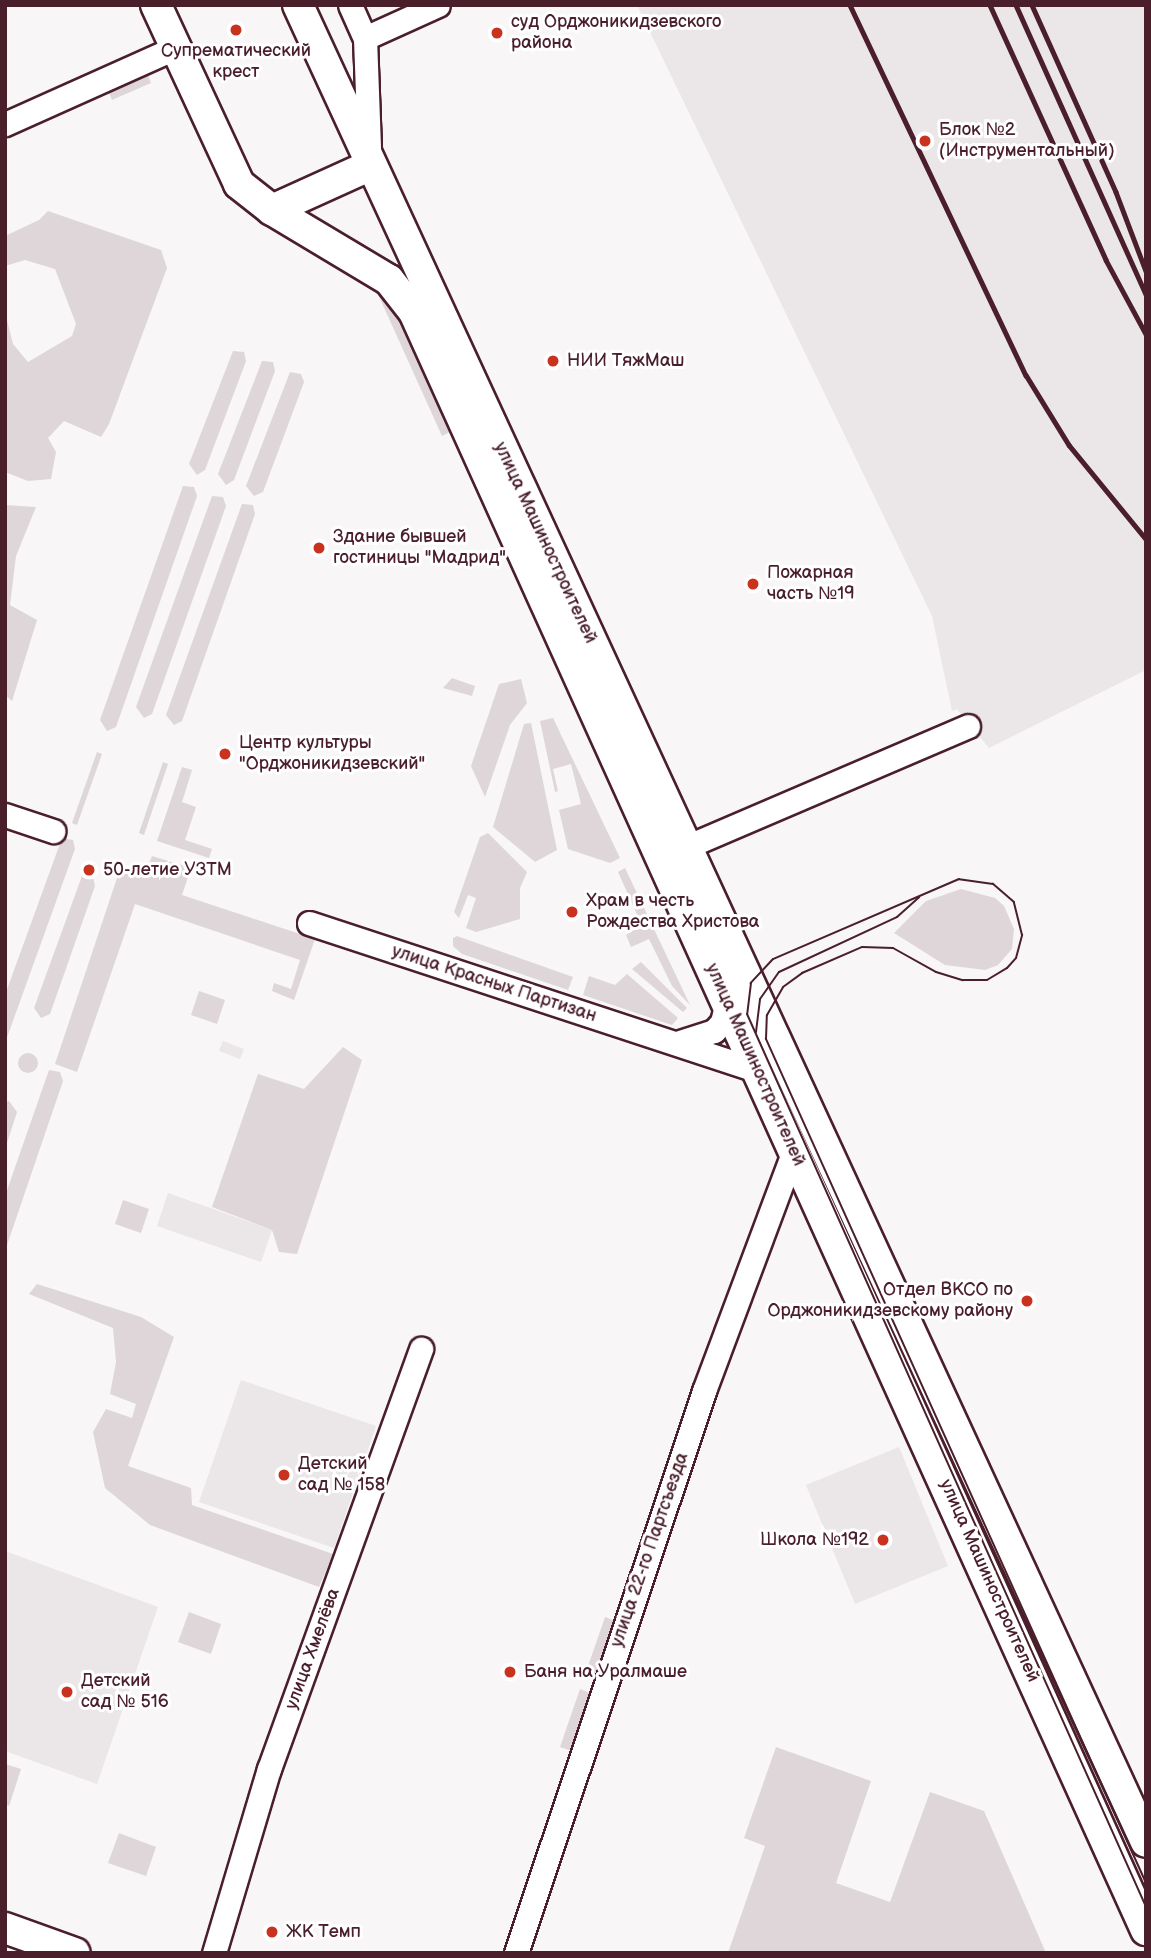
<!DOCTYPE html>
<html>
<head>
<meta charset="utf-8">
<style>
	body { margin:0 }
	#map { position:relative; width:1151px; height:1958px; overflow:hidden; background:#f8f6f7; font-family:"Balsamiq Sans",sans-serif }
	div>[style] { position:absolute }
	.built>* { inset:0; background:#ebe6e8 }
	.green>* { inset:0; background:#ded6d9 }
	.round { border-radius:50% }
	.roads { filter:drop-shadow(2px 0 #4a1f2b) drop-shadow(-2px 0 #4a1f2b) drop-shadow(0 2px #4a1f2b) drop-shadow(0 -2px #4a1f2b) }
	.minor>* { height:23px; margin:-11.5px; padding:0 11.5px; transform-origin:11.5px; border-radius:11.5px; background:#fff }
	.major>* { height:30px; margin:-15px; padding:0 15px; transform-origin:15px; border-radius:15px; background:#fff }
	.tram>* { height:2px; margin:-1px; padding:0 1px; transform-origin:1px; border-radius:1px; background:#4a1f2b }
	.rail>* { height:4.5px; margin:-2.25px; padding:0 2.25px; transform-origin:2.25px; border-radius:2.25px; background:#4a1f2b }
	.dots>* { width:19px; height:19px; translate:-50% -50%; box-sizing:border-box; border:4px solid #fff; border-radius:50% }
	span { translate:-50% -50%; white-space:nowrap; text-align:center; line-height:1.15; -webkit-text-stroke:6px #fff; paint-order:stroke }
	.poi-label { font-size:18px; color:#4a1f2b }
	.left { translate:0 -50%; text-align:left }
	.right { translate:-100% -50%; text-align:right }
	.street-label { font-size:18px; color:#4a1f2b }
	.frame { position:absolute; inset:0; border:7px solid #4a1f2b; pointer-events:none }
</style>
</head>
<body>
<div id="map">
	<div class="built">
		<div style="clip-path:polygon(637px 5px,1146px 5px,1146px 670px,989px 748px,957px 709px,952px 711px,932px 616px)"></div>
		<div style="clip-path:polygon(223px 1041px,244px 1049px,240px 1059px,219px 1051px)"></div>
		<div style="clip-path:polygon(168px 1193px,272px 1230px,261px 1262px,157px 1226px)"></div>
		<div style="clip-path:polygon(241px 1380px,376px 1426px,334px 1548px,199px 1502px)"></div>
		<div style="clip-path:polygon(899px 1447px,948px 1566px,855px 1604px,806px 1485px)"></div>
		<div style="clip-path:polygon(5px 1551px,158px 1607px,97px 1784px,5px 1751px)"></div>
	</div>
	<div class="green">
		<div style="clip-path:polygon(147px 73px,151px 83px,112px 100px,108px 90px)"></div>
		<div style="clip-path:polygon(48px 211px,161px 250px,167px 268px,109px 424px,101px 437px,64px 421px,48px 438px,56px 452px,51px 479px,28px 481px,5px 472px,5px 312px,13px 344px,28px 362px,72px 336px,76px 324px,55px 269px,25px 260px,5px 266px,5px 236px,39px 220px)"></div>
		<div style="clip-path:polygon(382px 290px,389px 297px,450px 432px,442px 436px,377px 292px)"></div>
		<div style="clip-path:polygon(233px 351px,244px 352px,246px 361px,205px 470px,197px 475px,189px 464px)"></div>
		<div style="clip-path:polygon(262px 361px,273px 362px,275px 371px,234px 480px,226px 485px,218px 474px)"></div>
		<div style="clip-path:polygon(290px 372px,301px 374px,304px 382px,263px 492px,254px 496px,246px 486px)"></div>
		<div style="clip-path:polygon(183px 486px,194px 487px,197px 496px,116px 727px,107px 731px,100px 720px)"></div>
		<div style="clip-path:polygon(212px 496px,223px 497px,226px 506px,152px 714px,144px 718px,136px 707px)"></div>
		<div style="clip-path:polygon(242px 504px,253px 505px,255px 514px,182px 721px,174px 725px,166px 715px)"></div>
		<div style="clip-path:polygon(5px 505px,36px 507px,16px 556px,10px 605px,37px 620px,12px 701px,5px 695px)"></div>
		<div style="clip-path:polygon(452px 678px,475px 686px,472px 696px,443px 688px)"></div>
		<div style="clip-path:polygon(521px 679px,527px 703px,510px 725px,485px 797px,471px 766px,499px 684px)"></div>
		<div style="clip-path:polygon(553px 718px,620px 858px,610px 863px,568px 849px,559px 810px,581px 804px,571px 764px,553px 769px,558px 791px,555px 792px,540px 721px)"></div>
		<div style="clip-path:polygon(531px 723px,557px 850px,535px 862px,493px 827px,524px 724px)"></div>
		<div style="clip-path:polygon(97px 752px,102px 754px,77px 825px,72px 823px)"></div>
		<div style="clip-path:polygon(163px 762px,168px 764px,144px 835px,139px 833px)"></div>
		<div style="clip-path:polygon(182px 767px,192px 770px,182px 802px,196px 807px,185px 840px,212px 849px,209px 858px,157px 841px)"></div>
		<div style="clip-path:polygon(488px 833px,527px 872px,520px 888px,520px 919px,476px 932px,466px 928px,476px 898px,468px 895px,459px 918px,454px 912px,480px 837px)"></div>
		<div style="clip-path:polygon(62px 838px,73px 840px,75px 849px,5px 1043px,5px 995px)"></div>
		<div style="clip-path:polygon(152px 856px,191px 868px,182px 895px,315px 939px,294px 1000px,272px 991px,274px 983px,291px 989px,300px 960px,135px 904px,77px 1072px,55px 1064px,120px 869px,144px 877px)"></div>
		<div style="clip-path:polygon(625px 868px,690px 1005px,672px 986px,649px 939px,631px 947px,626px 935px,639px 927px,640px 921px,618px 872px)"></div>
		<div style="clip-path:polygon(82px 876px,93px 877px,95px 886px,50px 1014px,41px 1018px,34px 1008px)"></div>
		<div style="clip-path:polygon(961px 889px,995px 898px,1004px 906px,1014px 929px,1012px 949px,998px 965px,985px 970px,945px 965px,894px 933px,926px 901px)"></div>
		<div style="clip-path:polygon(457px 936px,573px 977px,568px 990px,462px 954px,453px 946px,453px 938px)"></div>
		<div style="clip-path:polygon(641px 962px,687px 1008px,683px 1012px,632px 969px)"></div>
		<div style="clip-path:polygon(627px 974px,678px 1018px,672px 1025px,583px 995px,589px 976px,615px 985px)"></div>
		<div style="clip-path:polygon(199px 991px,225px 1000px,217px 1024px,191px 1015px)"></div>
		<div style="clip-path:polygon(343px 1047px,362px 1060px,297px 1254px,279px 1252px,272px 1230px,212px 1207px,258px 1074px,304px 1089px)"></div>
		<div class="round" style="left:18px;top:1053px;width:20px;height:20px"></div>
		<div style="clip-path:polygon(49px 1070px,60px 1072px,63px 1081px,5px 1251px,5px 1196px)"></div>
		<div style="clip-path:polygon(9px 1101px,17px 1112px,5px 1149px,5px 1102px)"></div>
		<div style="clip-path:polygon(123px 1200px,149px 1209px,141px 1233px,115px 1224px)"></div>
		<div style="clip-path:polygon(37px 1284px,141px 1317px,174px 1337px,128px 1466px,191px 1488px,192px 1505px,333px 1554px,319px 1587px,150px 1525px,105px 1488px,93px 1432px,106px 1409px,132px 1418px,136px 1404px,110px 1394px,116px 1362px,113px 1328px,29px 1294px)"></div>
		<div style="clip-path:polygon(189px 1612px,221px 1624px,211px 1654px,178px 1642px)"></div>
		<div style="clip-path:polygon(605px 1617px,620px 1623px,601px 1677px,586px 1672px)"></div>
		<div style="clip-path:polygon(580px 1689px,595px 1695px,575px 1752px,560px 1747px)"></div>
		<div style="clip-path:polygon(776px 1747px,871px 1781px,836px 1883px,890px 1902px,930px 1792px,984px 1811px,1046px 1953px,728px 1953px,765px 1846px,744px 1838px)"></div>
		<div style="clip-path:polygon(5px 1764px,21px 1769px,9px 1806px,5px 1804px)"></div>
		<div style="clip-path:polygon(119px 1833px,156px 1847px,146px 1876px,108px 1863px)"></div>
	</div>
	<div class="roads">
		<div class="minor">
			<div style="left:350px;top:5px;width:36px;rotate:66deg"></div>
			<div style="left:365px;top:38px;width:111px;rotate:87.9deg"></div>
			<div style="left:365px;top:38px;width:80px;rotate:-24.3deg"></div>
			<div style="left:5px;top:124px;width:186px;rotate:-24.1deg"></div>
			<div style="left:5px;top:815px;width:51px;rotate:18.4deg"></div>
			<div style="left:672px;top:853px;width:322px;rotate:-23.2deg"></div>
			<div style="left:309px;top:923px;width:473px;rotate:18.2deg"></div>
			<div style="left:680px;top:1042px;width:36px;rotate:-18deg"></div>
			<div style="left:714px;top:1031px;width:12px;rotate:-48deg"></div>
			<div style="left:722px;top:1022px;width:21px;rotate:-76deg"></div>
			<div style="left:214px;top:1953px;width:192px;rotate:-73.4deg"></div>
			<div style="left:269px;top:1769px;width:447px;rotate:-70.1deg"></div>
			<div style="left:516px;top:1953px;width:593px;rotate:-71.5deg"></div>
			<div style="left:704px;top:1391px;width:257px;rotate:-69.5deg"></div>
		</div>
		<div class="major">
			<div style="left:156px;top:5px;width:197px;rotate:65.1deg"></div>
			<div style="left:239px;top:184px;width:42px;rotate:38.2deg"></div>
			<div style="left:272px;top:210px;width:136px;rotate:30.9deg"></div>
			<div style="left:389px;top:280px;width:41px;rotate:52deg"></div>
			<div style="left:414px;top:312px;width:1776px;rotate:65.66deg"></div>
			<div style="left:298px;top:5px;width:2023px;rotate:65.22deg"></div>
			<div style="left:272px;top:210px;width:107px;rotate:-24.4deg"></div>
			<div style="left:5px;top:1928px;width:74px;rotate:19.7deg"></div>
		</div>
	</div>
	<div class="tram">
		<div style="left:756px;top:1032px;width:33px;rotate:-83deg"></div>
		<div style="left:760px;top:999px;width:33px;rotate:-55deg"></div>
		<div style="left:779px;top:972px;width:130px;rotate:-25deg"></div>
		<div style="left:897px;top:917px;width:30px;rotate:-42deg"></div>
		<div style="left:1146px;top:1883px;width:926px;rotate:-114.24deg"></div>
		<div style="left:766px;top:1039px;width:24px;rotate:-88deg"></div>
		<div style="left:767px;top:1015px;width:32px;rotate:-60deg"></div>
		<div style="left:783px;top:987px;width:24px;rotate:-36deg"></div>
		<div style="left:802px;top:973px;width:65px;rotate:-23.4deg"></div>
		<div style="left:862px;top:947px;width:31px;rotate:2deg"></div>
		<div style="left:893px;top:948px;width:49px;rotate:29.2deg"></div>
		<div style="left:936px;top:972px;width:28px;rotate:17deg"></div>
		<div style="left:963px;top:980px;width:24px"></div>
		<div style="left:987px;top:980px;width:23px;rotate:-31deg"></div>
		<div style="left:1007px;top:968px;width:13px;rotate:-48deg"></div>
		<div style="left:1016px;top:958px;width:24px;rotate:-75deg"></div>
		<div style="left:1022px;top:935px;width:34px;rotate:-104deg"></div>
		<div style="left:1014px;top:902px;width:28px;rotate:-139deg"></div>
		<div style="left:993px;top:884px;width:34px;rotate:-172deg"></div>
		<div style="left:959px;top:879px;width:202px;rotate:156.7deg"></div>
		<div style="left:773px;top:959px;width:33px;rotate:133deg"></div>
		<div style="left:751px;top:983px;width:31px;rotate:97deg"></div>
		<div style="left:747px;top:1014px;width:978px;rotate:65.92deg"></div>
	</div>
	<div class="rail">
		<div style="left:850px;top:5px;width:410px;rotate:64.6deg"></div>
		<div style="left:1026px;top:375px;width:82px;rotate:58.4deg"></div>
		<div style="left:1069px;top:445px;width:122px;rotate:50.7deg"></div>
		<div style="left:990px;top:5px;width:280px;rotate:65.5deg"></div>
		<div style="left:1106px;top:260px;width:84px;rotate:61.6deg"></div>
		<div style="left:1016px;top:5px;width:317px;rotate:65.8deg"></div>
		<div style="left:1032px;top:5px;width:205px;rotate:65.8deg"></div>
		<div style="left:1116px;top:192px;width:85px;rotate:69.2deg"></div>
	</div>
	<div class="dots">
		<div style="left:236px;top:30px;background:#c8321e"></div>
		<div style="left:497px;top:33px;background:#c8321e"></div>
		<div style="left:925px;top:141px;background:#c8321e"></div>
		<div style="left:553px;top:361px;background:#c8321e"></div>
		<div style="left:319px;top:548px;background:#c8321e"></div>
		<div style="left:753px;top:584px;background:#c8321e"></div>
		<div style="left:225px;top:754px;background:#c8321e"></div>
		<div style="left:89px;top:870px;background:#c8321e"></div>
		<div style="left:572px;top:912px;background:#c8321e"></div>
		<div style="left:1027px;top:1301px;background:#c8321e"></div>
		<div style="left:284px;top:1475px;background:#c8321e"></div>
		<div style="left:883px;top:1540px;background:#c8321e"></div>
		<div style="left:510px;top:1672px;background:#c8321e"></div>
		<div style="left:67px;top:1692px;background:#c8321e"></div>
		<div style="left:272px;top:1932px;background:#c8321e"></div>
	</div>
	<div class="poi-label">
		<span class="left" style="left:511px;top:33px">суд Орджоникидзевского<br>района</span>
		<span style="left:236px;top:62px">Супрематический<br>крест</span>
		<span class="left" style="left:939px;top:141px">Блок №2<br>(Инструментальный)</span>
		<span class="left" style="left:567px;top:361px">НИИ ТяжМаш</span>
		<span class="left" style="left:333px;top:548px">Здание бывшей<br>гостиницы "Мадрид"</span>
		<span class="left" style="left:767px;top:584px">Пожарная<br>часть №19</span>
		<span class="left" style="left:239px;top:754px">Центр культуры<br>"Орджоникидзевский"</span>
		<span class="left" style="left:103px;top:870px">50-летие УЗТМ</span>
		<span class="left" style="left:586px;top:912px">Храм в честь<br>Рождества Христова</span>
		<span class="right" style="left:1013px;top:1301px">Отдел ВКСО по<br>Орджоникидзевскому району</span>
		<span class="left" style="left:298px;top:1475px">Детский<br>сад № 158</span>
		<span class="right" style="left:869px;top:1540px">Школа №192</span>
		<span class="left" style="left:524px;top:1672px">Баня на Уралмаше</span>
		<span class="left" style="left:81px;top:1692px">Детский<br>сад № 516</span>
		<span class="left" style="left:286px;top:1932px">ЖК Темп</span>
	</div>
	<div class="street-label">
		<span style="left:545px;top:543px;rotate:65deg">улица Машиностроителей</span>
		<span style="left:494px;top:984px;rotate:18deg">улица Красных Партизан</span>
		<span style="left:755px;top:1065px;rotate:66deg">улица Машиностроителей</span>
		<span style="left:650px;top:1550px;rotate:-71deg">улица 22-го Партсъезда</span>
		<span style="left:989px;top:1581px;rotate:66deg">улица Машиностроителей</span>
		<span style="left:313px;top:1649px;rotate:-70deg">улица Хмелёва</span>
	</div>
	<div class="frame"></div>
</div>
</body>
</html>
